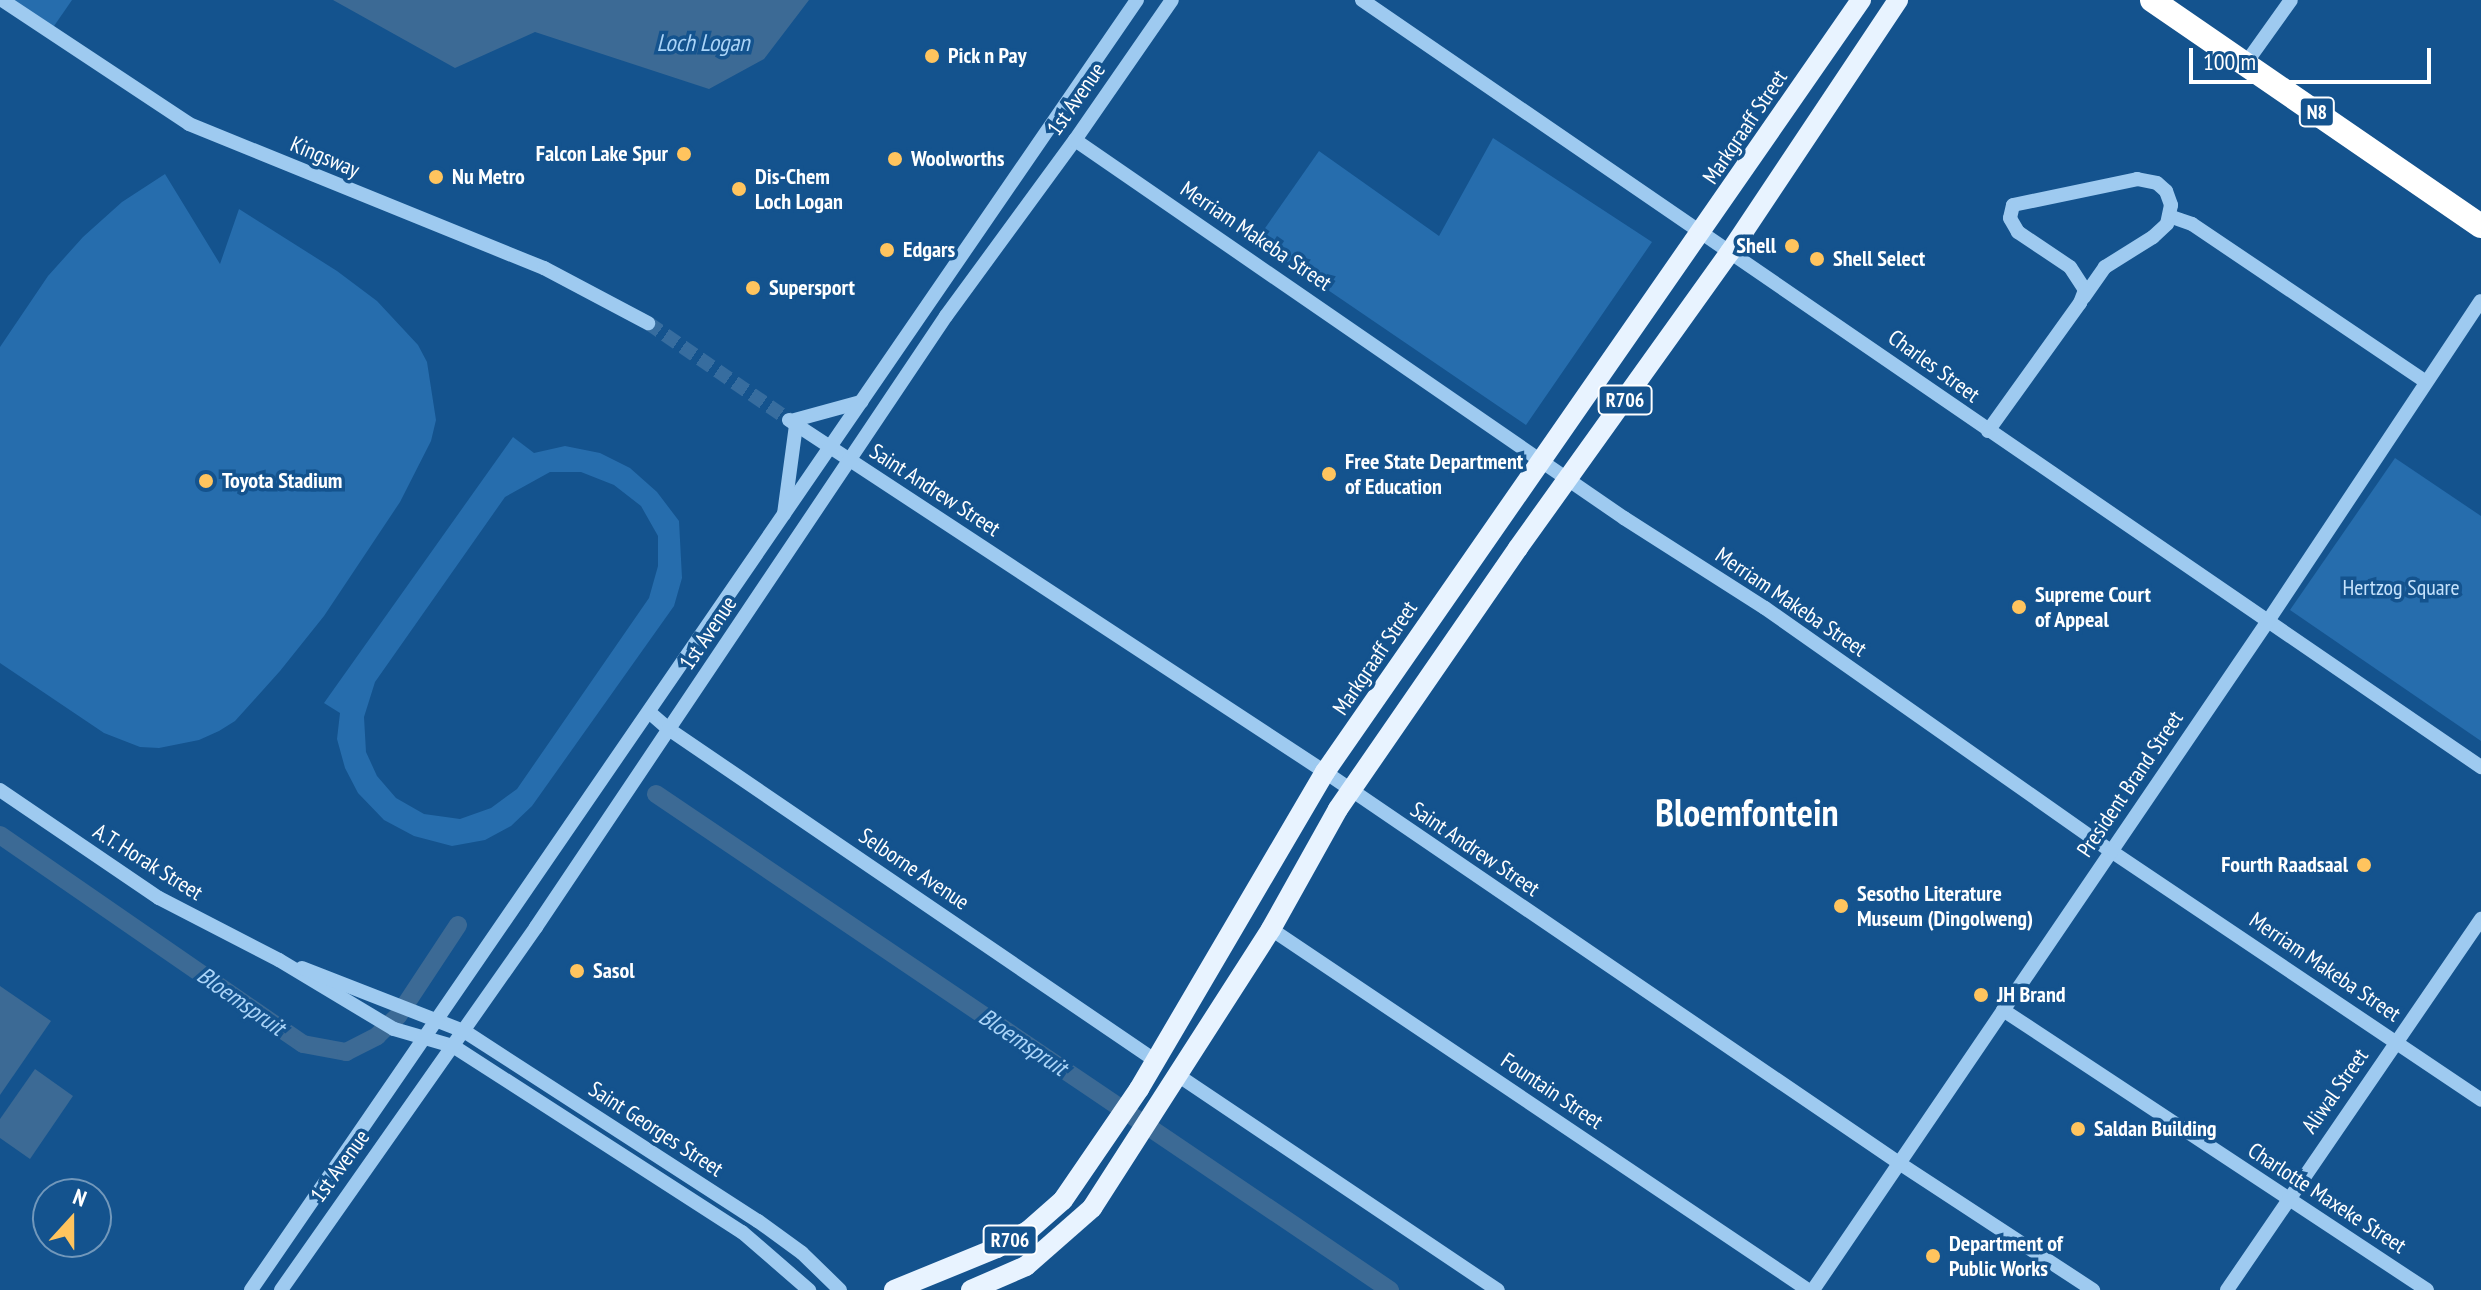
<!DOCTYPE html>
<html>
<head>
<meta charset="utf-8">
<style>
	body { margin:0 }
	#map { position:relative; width:2481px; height:1290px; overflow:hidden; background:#14538e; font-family:"PT Sans Narrow",sans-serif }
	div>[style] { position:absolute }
	.green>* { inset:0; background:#266dad }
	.water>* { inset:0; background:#3c6a95 }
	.canal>* { height:18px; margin:-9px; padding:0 9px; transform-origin:9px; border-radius:9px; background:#3c6a95 }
	.minor-tunnel>* { height:14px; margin-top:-7px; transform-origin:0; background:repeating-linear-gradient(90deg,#376d9f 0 14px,transparent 0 21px) }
	.minor>* { height:14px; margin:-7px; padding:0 7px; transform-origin:7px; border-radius:7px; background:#9ecaf0 }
	.major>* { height:20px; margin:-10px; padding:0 10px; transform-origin:10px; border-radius:10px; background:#e8f3ff }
	.highway>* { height:24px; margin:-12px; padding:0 12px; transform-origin:12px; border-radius:12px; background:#fff }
	.dots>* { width:22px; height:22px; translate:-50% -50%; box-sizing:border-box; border:4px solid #14538e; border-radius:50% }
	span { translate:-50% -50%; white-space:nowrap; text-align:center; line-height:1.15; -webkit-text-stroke:7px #14538e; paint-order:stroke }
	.shield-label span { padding:2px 6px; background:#14538e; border:2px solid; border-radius:6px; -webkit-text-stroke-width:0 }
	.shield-label { font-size:20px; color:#fff; font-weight:700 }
	.poi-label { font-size:22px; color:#fff; font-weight:700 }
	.left { translate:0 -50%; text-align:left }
	.right { translate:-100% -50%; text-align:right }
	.street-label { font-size:22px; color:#fff }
	.park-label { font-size:22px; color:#c5e2fc }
	.water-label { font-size:24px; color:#aad4f8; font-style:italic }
	.town-label { font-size:38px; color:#fff; font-weight:700 }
	.north { position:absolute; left:32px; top:1178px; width:80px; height:80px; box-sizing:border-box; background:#14538e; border:2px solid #7298bb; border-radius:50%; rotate:21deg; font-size:22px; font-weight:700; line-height:32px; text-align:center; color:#fff }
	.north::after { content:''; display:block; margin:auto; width:28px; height:36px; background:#ffc45e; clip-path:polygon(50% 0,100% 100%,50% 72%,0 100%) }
	.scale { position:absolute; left:2189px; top:48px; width:242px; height:36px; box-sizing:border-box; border:4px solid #fff; border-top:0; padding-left:10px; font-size:24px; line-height:28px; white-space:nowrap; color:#fff; -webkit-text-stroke:6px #14538e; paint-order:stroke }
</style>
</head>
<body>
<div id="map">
	<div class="green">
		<div style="clip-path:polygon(10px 0,72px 0,52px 29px)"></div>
		<div style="clip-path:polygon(1493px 138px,1652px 242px,1526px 425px,1256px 241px,1319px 151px,1439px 236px)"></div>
		<div style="clip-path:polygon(165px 174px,220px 264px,239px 209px,337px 271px,377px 301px,418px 345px,427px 362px,436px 420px,431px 441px,400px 502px,324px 616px,280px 671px,235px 721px,219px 731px,199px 740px,159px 748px,140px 747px,104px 733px,0 663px,0 347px,48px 276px,83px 237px,122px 202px)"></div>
		<div style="clip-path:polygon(evenodd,513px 437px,534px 453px,565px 446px,600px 453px,630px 468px,657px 492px,679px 521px,682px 578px,674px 606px,532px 806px,511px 826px,485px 840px,452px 846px,414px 836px,384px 820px,358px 793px,345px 768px,337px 739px,340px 713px,324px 703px,513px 437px,550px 472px,581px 472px,614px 485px,641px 506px,658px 536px,658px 566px,649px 598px,517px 789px,491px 808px,460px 819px,424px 814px,396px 798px,377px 776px,366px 752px,364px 717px,375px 682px,505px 497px,550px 472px)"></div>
		<div style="clip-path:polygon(2395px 458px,2481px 516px,2481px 741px,2290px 610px)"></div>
	</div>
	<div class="water">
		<div style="clip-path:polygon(333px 0,809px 0,764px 59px,709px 89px,535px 32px,455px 68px)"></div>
		<div style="clip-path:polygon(0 986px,51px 1021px,0 1095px)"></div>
		<div style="clip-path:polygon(35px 1069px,73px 1096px,30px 1159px,0 1138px,0 1119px)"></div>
	</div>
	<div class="canal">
		<div style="left:656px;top:794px;width:886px;rotate:34.05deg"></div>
		<div style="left:0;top:835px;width:368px;rotate:34.6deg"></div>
		<div style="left:303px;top:1044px;width:44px;rotate:10.5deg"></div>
		<div style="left:346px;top:1052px;width:35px;rotate:-27deg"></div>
		<div style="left:377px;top:1036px;width:29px;rotate:-44deg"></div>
		<div style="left:398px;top:1016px;width:109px;rotate:-56.6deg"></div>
	</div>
	<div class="minor-tunnel">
		<div style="left:648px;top:323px;width:171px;rotate:34.5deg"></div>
	</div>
	<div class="minor">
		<div style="left:2px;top:0;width:224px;rotate:33.5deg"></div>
		<div style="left:189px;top:124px;width:383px;rotate:22.1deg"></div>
		<div style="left:544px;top:268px;width:118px;rotate:27.9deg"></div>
		<div style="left:1362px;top:0;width:1357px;rotate:34.43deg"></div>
		<div style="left:2246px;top:63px;width:77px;rotate:-54.5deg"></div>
		<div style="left:1075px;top:140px;width:667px;rotate:34.55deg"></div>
		<div style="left:1624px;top:518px;width:167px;rotate:32.6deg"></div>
		<div style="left:1765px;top:608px;width:423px;rotate:35.1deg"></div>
		<div style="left:2111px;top:851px;width:446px;rotate:33.9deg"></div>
		<div style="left:2169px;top:216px;width:24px;rotate:19deg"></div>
		<div style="left:2192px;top:224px;width:282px;rotate:34deg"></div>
		<div style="left:789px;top:420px;width:641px;rotate:33.29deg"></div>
		<div style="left:1325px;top:772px;width:695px;rotate:34.26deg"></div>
		<div style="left:1899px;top:1163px;width:232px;rotate:33.2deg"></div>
		<div style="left:791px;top:421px;width:73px;rotate:-15.2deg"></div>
		<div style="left:1988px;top:431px;width:158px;rotate:-54.3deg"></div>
		<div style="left:2080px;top:303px;width:14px;rotate:-69deg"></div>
		<div style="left:2085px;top:290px;width:27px;rotate:-123deg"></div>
		<div style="left:2070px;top:267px;width:63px;rotate:-146.1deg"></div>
		<div style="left:2018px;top:232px;width:16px;rotate:-120deg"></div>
		<div style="left:2010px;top:218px;width:13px;rotate:-77deg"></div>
		<div style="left:2013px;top:205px;width:127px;rotate:-11.8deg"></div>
		<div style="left:2137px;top:179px;width:20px;rotate:11deg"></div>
		<div style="left:2157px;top:183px;width:12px;rotate:42deg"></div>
		<div style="left:2166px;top:191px;width:15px;rotate:70deg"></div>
		<div style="left:2171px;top:205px;width:19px;rotate:102deg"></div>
		<div style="left:2167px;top:224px;width:19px;rotate:137deg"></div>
		<div style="left:2153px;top:237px;width:57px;rotate:148deg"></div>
		<div style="left:2105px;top:267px;width:37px;rotate:125deg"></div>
		<div style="left:784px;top:514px;width:90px;rotate:-82.3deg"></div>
		<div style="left:649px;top:712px;width:28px;rotate:41deg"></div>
		<div style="left:670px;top:730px;width:588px;rotate:34.26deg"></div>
		<div style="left:0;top:790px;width:192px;rotate:34.2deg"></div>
		<div style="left:159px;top:898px;width:135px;rotate:27.3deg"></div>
		<div style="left:279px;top:960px;width:134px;rotate:31deg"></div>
		<div style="left:394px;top:1029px;width:61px;rotate:16.1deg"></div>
		<div style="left:453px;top:1046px;width:344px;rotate:32.8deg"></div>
		<div style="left:742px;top:1232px;width:89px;rotate:40.9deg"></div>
		<div style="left:1271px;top:929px;width:647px;rotate:33.91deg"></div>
		<div style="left:302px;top:968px;width:174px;rotate:21.3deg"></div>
		<div style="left:464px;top:1031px;width:350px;rotate:32.9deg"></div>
		<div style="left:758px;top:1221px;width:54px;rotate:36deg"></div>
		<div style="left:802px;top:1253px;width:53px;rotate:44.2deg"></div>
		<div style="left:2003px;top:1010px;width:508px;rotate:33.44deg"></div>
		<div style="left:1179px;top:1076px;width:384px;rotate:33.9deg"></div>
		<div style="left:251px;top:1290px;width:1565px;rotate:-55.52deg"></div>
		<div style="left:281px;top:1290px;width:444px;rotate:-54.9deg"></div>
		<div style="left:536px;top:927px;width:736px;rotate:-56.14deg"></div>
		<div style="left:946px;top:316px;width:218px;rotate:-53.8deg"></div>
		<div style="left:1075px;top:140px;width:170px;rotate:-55.3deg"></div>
		<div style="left:1813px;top:1290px;width:809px;rotate:-55.78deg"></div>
		<div style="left:2268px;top:621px;width:384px;rotate:-56.4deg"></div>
		<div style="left:2227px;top:1290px;width:450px;rotate:-55.6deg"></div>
	</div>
	<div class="major">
		<div style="left:894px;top:1290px;width:111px;rotate:-22.2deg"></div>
		<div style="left:997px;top:1248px;width:37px;rotate:-29deg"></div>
		<div style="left:1029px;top:1230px;width:45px;rotate:-41.4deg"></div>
		<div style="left:1063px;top:1200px;width:135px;rotate:-55.6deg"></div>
		<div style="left:1139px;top:1089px;width:368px;rotate:-59.6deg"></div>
		<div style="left:1325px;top:772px;width:940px;rotate:-55.23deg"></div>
		<div style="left:971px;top:1290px;width:60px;rotate:-23.6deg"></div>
		<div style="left:1026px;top:1266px;width:88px;rotate:-41.3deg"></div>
		<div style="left:1092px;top:1208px;width:331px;rotate:-57.3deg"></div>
		<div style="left:1271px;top:929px;width:137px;rotate:-60.8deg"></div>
		<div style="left:1338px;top:809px;width:317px;rotate:-55.4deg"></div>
		<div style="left:1518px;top:548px;width:364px;rotate:-54.4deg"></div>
		<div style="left:1730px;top:252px;width:303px;rotate:-56.3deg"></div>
	</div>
	<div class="highway">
		<div style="left:2152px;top:0;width:399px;rotate:34.5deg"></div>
	</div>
	<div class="dots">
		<div style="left:932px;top:56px;background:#ffc45e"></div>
		<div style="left:684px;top:154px;background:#ffc45e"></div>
		<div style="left:895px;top:159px;background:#ffc45e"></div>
		<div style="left:436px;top:177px;background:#ffc45e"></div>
		<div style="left:739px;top:189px;background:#ffc45e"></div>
		<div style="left:1792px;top:246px;background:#ffc45e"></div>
		<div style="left:887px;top:250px;background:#ffc45e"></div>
		<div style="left:1817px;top:259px;background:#ffc45e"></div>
		<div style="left:753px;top:288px;background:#ffc45e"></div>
		<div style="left:1329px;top:474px;background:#ffc45e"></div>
		<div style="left:206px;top:481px;background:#ffc45e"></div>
		<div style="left:2019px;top:607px;background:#ffc45e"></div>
		<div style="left:2364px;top:865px;background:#ffc45e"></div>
		<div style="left:1841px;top:906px;background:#ffc45e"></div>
		<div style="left:577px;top:971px;background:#ffc45e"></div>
		<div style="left:1981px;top:995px;background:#ffc45e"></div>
		<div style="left:2078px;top:1129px;background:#ffc45e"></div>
		<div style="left:1933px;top:1256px;background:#ffc45e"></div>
	</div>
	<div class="shield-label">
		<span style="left:2317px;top:112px">N8</span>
		<span style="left:1625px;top:400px">R706</span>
		<span style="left:1010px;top:1240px">R706</span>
	</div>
	<div class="poi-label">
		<span class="left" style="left:948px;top:56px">Pick n Pay</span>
		<span class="right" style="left:668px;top:154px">Falcon Lake Spur</span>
		<span class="left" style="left:911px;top:159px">Woolworths</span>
		<span class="left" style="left:755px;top:189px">Dis-Chem<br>Loch Logan</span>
		<span class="left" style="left:452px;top:177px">Nu Metro</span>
		<span class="right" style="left:1776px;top:246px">Shell</span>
		<span class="left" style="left:903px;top:250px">Edgars</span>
		<span class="left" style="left:1833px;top:259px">Shell Select</span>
		<span class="left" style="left:769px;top:288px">Supersport</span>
		<span class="left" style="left:1345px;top:474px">Free State Department<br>of Education</span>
		<span class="left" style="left:222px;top:481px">Toyota Stadium</span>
		<span class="left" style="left:2035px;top:607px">Supreme Court<br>of Appeal</span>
		<span class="right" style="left:2348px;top:865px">Fourth Raadsaal</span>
		<span class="left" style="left:1857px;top:906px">Sesotho Literature<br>Museum (Dingolweng)</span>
		<span class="left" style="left:593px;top:971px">Sasol</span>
		<span class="left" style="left:1997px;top:995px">JH Brand</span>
		<span class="left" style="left:2094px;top:1129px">Saldan Building</span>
		<span class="left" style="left:1949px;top:1256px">Department of<br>Public Works</span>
	</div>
	<div class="street-label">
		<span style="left:1076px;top:99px;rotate:-55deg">1st Avenue</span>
		<span style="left:1745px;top:127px;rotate:-56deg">Markgraaff Street</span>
		<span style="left:325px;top:157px;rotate:23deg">Kingsway</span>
		<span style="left:1256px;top:236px;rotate:34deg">Merriam Makeba Street</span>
		<span style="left:1934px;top:366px;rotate:36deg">Charles Street</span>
		<span style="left:935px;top:490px;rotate:33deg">Saint Andrew Street</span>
		<span style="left:1791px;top:602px;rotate:34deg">Merriam Makeba Street</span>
		<span style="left:708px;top:633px;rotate:-56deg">1st Avenue</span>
		<span style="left:1375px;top:658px;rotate:-56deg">Markgraaff Street</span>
		<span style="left:2130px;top:784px;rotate:-56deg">President Brand Street</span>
		<span style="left:1475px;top:849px;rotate:34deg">Saint Andrew Street</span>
		<span style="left:148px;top:862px;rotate:32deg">A.T. Horak Street</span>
		<span style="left:914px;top:869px;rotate:34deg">Selborne Avenue</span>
		<span style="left:2325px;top:967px;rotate:34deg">Merriam Makeba Street</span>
		<span style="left:1552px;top:1091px;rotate:34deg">Fountain Street</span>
		<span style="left:2335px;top:1091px;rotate:-55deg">Aliwal Street</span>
		<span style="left:656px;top:1129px;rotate:33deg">Saint Georges Street</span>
		<span style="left:340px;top:1166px;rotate:-54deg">1st Avenue</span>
		<span style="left:2327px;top:1198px;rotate:33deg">Charlotte Maxeke Street</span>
	</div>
	<div class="park-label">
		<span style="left:2401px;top:588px">Hertzog Square</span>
	</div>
	<div class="water-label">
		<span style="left:703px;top:43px">Loch Logan</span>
		<span style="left:241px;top:1001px;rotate:35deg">Bloemspruit</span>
		<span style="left:1023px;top:1042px;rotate:34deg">Bloemspruit</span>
	</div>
	<div class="town-label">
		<span style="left:1747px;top:812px">Bloemfontein</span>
	</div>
	<div class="north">N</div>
	<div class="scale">100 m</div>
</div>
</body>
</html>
